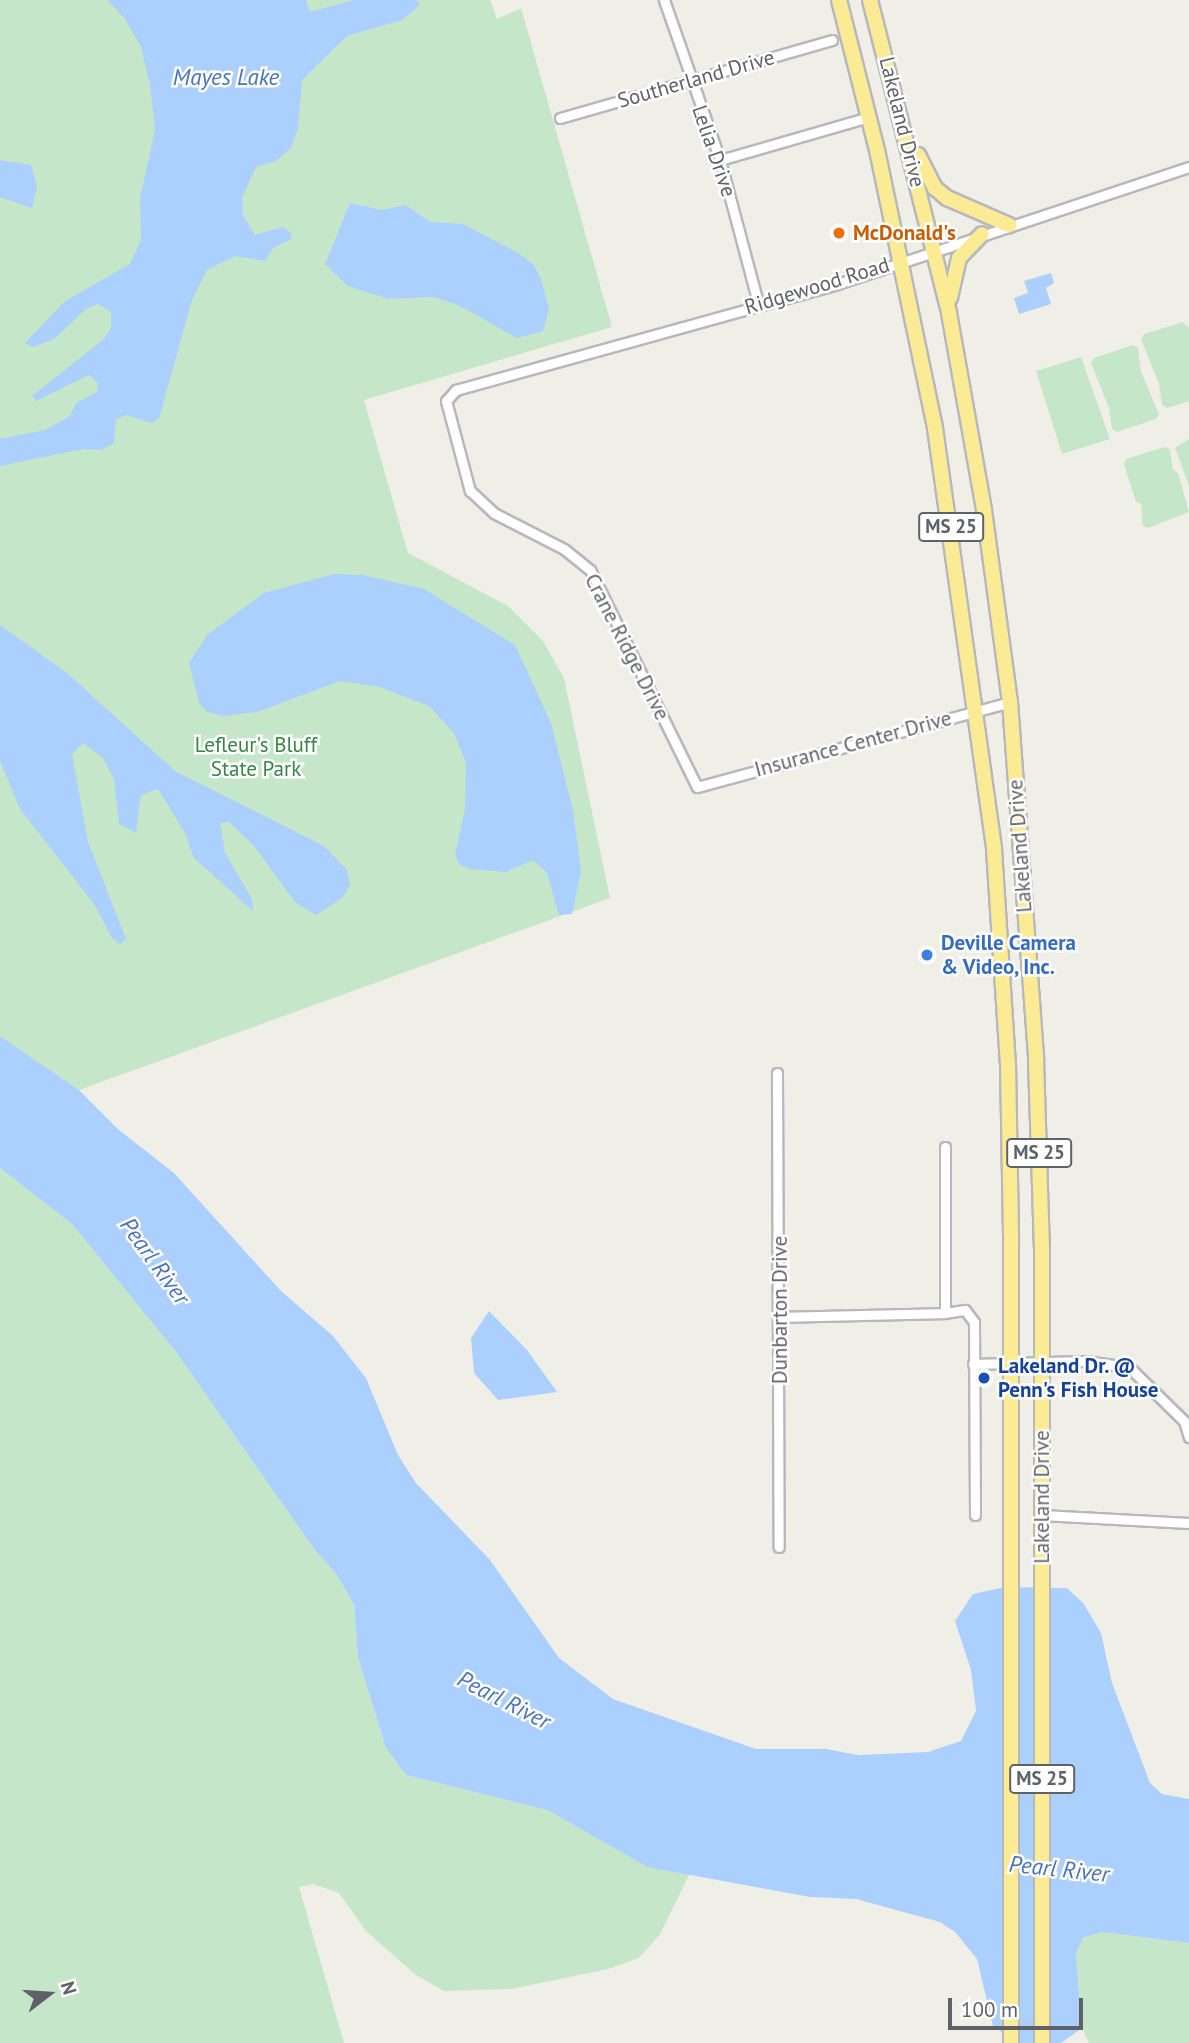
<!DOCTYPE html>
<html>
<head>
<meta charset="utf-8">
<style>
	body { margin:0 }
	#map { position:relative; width:1189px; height:2043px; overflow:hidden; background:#f0efe7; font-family:"PT Sans",sans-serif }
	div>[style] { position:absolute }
	.green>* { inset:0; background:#c5e6c8 }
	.water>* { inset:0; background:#abd0fd }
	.roads { filter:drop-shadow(2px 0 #b7b8bd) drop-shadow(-2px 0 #b7b8bd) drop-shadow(0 2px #b7b8bd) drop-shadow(0 -2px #b7b8bd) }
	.minor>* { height:9px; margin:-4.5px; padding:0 4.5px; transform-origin:4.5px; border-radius:4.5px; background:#fff }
	.highway>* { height:14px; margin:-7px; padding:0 7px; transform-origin:7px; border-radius:7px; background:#faeb94 }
	.dots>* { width:19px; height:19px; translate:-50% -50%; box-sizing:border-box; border:4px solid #fff; border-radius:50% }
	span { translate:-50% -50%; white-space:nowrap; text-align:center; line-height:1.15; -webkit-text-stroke:5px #fff; paint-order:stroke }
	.shield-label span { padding:2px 5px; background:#fff; border:2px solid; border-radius:5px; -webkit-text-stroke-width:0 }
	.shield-label { font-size:19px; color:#5e6167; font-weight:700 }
	.street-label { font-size:21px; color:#5e6167 }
	.food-label { font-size:21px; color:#c56008; font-weight:700 }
	.left { translate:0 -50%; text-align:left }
	.park-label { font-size:21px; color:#388443 }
	.shop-label { font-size:21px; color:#366cbe; font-weight:700 }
	.transit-label { font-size:21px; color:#164399; font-weight:700 }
	.water-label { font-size:23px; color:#4973b8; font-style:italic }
	.north { position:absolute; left:14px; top:1959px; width:70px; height:70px; -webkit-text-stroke:5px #fff; paint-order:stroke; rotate:73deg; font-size:19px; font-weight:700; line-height:28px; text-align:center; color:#5e6167 }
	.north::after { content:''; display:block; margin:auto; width:24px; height:32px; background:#5e6167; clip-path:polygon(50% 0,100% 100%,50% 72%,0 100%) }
	.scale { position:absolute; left:948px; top:1998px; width:135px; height:32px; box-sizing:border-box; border:4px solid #5e6167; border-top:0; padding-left:9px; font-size:21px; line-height:24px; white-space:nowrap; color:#5e6167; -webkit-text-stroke:5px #fff; paint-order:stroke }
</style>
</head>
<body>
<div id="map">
	<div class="green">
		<div style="clip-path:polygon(0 0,490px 0,497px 19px,521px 8px,612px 327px,364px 400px,408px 553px,508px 606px,543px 641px,564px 678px,610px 898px,79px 1090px,0 1036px)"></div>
		<div style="clip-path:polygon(1183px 322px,1189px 328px,1189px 401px,1167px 408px,1162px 405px,1159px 384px,1141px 339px,1144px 334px)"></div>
		<div style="clip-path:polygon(1133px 345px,1138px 348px,1141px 372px,1159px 414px,1156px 419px,1117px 432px,1112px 429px,1109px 408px,1091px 363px,1094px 358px)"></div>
		<div style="clip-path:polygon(1081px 357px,1110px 439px,1062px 454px,1036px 371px)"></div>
		<div style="clip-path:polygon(1189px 439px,1189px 486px,1175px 448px)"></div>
		<div style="clip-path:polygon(1165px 447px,1170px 449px,1173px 470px,1178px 473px,1189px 512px,1148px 528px,1143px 526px,1141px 504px,1136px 502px,1124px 464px,1126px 459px)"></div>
		<div style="clip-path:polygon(0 1168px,72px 1224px,176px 1352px,314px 1549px,337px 1575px,354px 1605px,358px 1658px,386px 1748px,406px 1775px,549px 1810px,647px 1867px,690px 1873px,660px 1934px,639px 1958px,608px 1969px,511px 1989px,444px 1991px,416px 1975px,366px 1931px,339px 1893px,313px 1884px,299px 1887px,344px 2043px,0 2043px)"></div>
		<div style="clip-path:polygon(1102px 1932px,1189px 1943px,1189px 2043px,1089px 2043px,1082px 2028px,1076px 1954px,1083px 1938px)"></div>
	</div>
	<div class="water">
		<div style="clip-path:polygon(107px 0,306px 0,310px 12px,354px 0,416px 0,420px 5px,402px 20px,347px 36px,302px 80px,298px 128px,291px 148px,276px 161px,256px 167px,242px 198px,243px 215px,255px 235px,283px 227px,292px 234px,291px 239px,273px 248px,265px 261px,235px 256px,207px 270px,192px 300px,159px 418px,152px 423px,127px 415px,116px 419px,114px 443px,101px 450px,83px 449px,0 466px,0 439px,45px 430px,70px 416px,76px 403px,97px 392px,98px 383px,89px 375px,36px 401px,32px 396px,104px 339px,111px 328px,111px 312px,98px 304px,87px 308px,54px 339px,33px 347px,25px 343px,65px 301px,130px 264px,141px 240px,140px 199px,155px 129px,150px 85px,141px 47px,125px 19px)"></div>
		<div style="clip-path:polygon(0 160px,31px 165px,37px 186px,32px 208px,0 197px)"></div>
		<div style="clip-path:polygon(350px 203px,382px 210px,406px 205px,430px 222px,463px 224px,518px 253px,534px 265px,541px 279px,549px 309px,543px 331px,517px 338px,458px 305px,434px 297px,389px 299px,348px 286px,325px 264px)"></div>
		<div style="clip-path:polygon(1051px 273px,1054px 283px,1046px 288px,1051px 304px,1019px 314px,1014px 298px,1028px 293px,1024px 281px)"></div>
		<div style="clip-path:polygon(334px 574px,363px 575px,424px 589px,515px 645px,551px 723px,573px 810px,581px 871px,572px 914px,559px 915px,547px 873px,533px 860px,506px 872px,470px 869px,459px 864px,455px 855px,465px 809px,466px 763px,454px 733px,429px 706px,380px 687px,340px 681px,257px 712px,223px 716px,207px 712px,199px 703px,189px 663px,207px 635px,264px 593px)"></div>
		<div style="clip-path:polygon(0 625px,67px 673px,175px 771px,324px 846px,347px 870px,350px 885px,342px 898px,316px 915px,295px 902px,254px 846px,229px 822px,220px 823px,225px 853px,252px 899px,253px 911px,194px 858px,185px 833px,158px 789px,141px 795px,136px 833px,119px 824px,114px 779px,103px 758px,83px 743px,72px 754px,88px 842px,126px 939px,120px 944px,112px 938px,94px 904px,20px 809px,0 761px)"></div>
		<div style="clip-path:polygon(0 1036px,79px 1090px,119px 1130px,174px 1173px,281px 1291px,333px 1336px,366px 1378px,398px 1455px,416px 1483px,490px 1560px,559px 1658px,613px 1699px,756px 1749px,826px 1749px,858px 1755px,928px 1752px,961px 1741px,976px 1711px,971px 1670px,955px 1621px,973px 1594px,1005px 1587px,1067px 1588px,1084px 1604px,1101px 1633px,1112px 1683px,1150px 1783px,1162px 1794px,1189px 1799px,1189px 1943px,1102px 1932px,1083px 1938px,1076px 1954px,1082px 2028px,1061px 2043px,1018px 2043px,993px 2026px,977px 1959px,955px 1932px,940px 1922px,856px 1899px,810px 1897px,647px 1867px,548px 1810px,406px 1775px,386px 1748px,358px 1658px,354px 1605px,337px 1575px,314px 1549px,176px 1352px,72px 1224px,0 1168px)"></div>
		<div style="clip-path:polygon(489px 1311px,527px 1350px,557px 1392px,498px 1400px,474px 1373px,471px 1338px)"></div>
	</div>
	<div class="roads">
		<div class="minor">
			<div style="left:664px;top:0;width:170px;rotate:70.7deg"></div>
			<div style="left:720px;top:160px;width:148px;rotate:75.1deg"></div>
			<div style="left:560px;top:118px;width:283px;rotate:-16deg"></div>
			<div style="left:720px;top:160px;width:155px;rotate:-16.1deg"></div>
			<div style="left:1010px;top:702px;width:324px;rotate:164.8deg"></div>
			<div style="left:697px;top:787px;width:242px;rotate:-116.2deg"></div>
			<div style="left:590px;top:570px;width:33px;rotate:-141deg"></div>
			<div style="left:564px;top:549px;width:79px;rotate:-152.8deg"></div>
			<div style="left:494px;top:513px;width:33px;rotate:-137deg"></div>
			<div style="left:470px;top:491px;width:93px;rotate:-104.9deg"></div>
			<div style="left:446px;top:401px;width:15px;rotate:-48deg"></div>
			<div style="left:456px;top:390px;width:395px;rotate:-15.5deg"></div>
			<div style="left:837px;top:284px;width:371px;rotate:-18.4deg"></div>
			<div style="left:777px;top:1073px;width:474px;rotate:89.8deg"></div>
			<div style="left:945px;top:1147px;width:166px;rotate:90deg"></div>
			<div style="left:945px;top:1313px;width:20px;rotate:-9deg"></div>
			<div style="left:965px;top:1310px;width:15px;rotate:53deg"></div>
			<div style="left:974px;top:1322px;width:193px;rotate:89.7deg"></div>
			<div style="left:781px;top:1317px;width:164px;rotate:-1.4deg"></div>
			<div style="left:973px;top:1364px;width:112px;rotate:-1.5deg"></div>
			<div style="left:1085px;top:1361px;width:44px;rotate:7.8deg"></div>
			<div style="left:1129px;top:1367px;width:77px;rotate:44.5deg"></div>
			<div style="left:1184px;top:1421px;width:17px;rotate:73deg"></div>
			<div style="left:1042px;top:1515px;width:147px;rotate:3.1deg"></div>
		</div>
		<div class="highway">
			<div style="left:839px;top:0;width:155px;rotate:75.8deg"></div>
			<div style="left:877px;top:150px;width:284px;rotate:78.2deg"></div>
			<div style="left:935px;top:428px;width:425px;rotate:82deg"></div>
			<div style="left:994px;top:849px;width:214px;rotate:86.3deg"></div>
			<div style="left:1008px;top:1063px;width:179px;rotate:89deg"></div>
			<div style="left:1011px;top:1242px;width:801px;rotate:90deg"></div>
			<div style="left:870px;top:0;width:323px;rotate:75.8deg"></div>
			<div style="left:949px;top:313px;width:200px;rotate:79.9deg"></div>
			<div style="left:984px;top:510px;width:194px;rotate:82.3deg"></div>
			<div style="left:1010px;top:702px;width:359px;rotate:85.8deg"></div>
			<div style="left:1036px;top:1060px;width:187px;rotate:88.2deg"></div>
			<div style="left:1042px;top:1247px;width:796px;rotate:90deg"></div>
			<div style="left:918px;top:155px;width:37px;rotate:63deg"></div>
			<div style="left:935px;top:188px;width:16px;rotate:40deg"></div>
			<div style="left:947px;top:198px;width:68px;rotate:23.5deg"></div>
			<div style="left:950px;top:298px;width:41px;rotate:-77.3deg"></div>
			<div style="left:959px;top:258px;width:33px;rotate:-46deg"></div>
		</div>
	</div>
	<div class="dots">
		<div style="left:839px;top:233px;background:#e8710a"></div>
		<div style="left:927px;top:955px;background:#3f7fe0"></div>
		<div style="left:984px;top:1378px;background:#1a4fb4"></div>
	</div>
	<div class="shield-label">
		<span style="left:951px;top:527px">MS 25</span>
		<span style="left:1039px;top:1153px">MS 25</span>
		<span style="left:1042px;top:1779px">MS 25</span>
	</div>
	<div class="street-label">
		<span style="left:696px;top:79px;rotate:-16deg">Southerland Drive</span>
		<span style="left:902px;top:122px;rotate:76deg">Lakeland Drive</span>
		<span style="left:714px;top:151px;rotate:71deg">Lelia Drive</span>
		<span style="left:817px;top:286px;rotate:-17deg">Ridgewood Road</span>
		<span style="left:627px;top:647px;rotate:63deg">Crane Ridge Drive</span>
		<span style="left:853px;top:744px;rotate:-15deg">Insurance Center Drive</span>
		<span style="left:1020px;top:846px;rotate:-94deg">Lakeland Drive</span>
		<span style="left:780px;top:1310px;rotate:-90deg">Dunbarton Drive</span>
		<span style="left:1042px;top:1497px;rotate:-90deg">Lakeland Drive</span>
	</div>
	<div class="food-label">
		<span class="left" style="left:853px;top:233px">McDonald's</span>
	</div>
	<div class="park-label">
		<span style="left:256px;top:757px">Lefleur's Bluff<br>State Park</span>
	</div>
	<div class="shop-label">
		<span class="left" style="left:941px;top:955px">Deville Camera<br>&amp; Video, Inc.</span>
	</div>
	<div class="transit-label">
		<span class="left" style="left:998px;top:1378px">Lakeland Dr. @<br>Penn's Fish House</span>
	</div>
	<div class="water-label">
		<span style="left:226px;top:77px">Mayes Lake</span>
		<span style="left:155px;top:1261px;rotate:54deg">Pearl River</span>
		<span style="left:504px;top:1700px;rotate:27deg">Pearl River</span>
		<span style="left:1059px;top:1869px;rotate:6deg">Pearl River</span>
	</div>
	<div class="north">N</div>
	<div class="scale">100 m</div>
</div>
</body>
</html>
